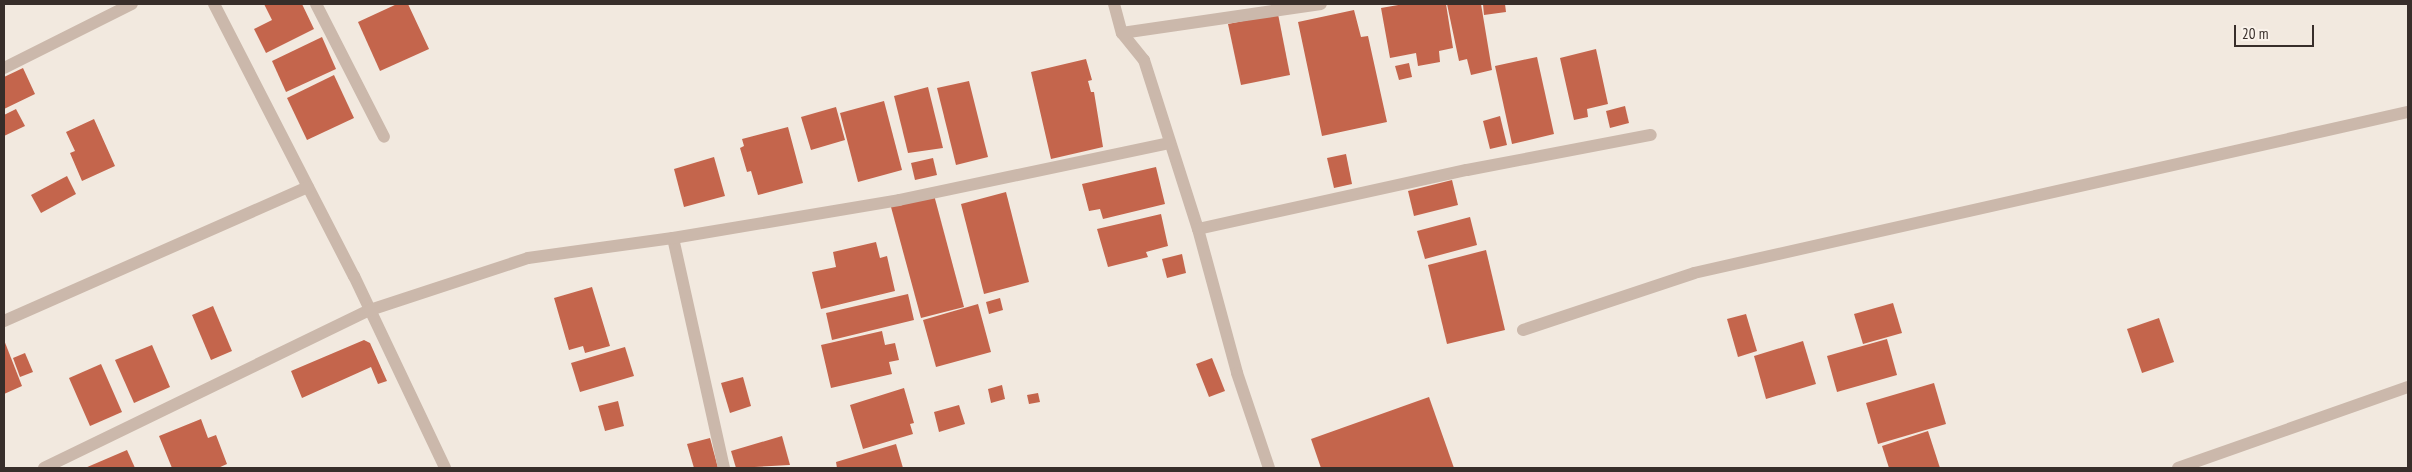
<!DOCTYPE html>
<html>
<head>
<meta charset="utf-8">
<style>
	body { margin:0 }
	#map { position:relative; width:2412px; height:472px; overflow:hidden; background:#f2e9df; font-family:"PT Sans Narrow",sans-serif }
	div>[style] { position:absolute }
	.building>* { inset:0; background:#c4654c }
	.minor>* { height:12px; margin:-6px; padding:0 6px; transform-origin:6px; border-radius:6px; background:#cbb8ab }
	span { translate:-50% -50%; white-space:nowrap; text-align:center; line-height:1.15; -webkit-text-stroke:4.5px #faf3eb; paint-order:stroke }
	.frame { position:absolute; inset:0; border:5px solid #382e2a; pointer-events:none }
	.scale { position:absolute; left:2234px; top:25px; width:80px; height:22px; box-sizing:border-box; border:2px solid #382e2a; border-top:0; padding-left:6px; font-size:15px; line-height:18px; white-space:nowrap; color:#382e2a; -webkit-text-stroke:4px #faf3eb; paint-order:stroke }
</style>
</head>
<body>
<div id="map">
	<div class="building">
		<div style="clip-path:polygon(264px 4px,302px 4px,314px 29px,266px 53px,254px 29px,272px 20px)"></div>
		<div style="clip-path:polygon(397px 4px,408px 4px,429px 49px,380px 71px,358px 22px)"></div>
		<div style="clip-path:polygon(1404px 4px,1446px 4px,1453px 48px,1439px 51px,1440px 62px,1418px 66px,1416px 53px,1390px 58px,1381px 8px)"></div>
		<div style="clip-path:polygon(1447px 4px,1481px 4px,1492px 70px,1471px 75px,1467px 59px,1459px 61px)"></div>
		<div style="clip-path:polygon(1483px 4px,1505px 4px,1506px 12px,1484px 15px)"></div>
		<div style="clip-path:polygon(1354px 10px,1361px 37px,1368px 36px,1387px 122px,1322px 136px,1298px 22px)"></div>
		<div style="clip-path:polygon(1278px 14px,1290px 75px,1241px 85px,1228px 24px)"></div>
		<div style="clip-path:polygon(322px 37px,336px 69px,286px 92px,272px 61px)"></div>
		<div style="clip-path:polygon(1596px 49px,1608px 104px,1587px 109px,1588px 117px,1574px 120px,1560px 58px)"></div>
		<div style="clip-path:polygon(1537px 57px,1554px 134px,1512px 144px,1495px 66px)"></div>
		<div style="clip-path:polygon(1086px 59px,1092px 80px,1088px 81px,1091px 92px,1094px 92px,1103px 147px,1051px 159px,1031px 72px)"></div>
		<div style="clip-path:polygon(1409px 63px,1412px 77px,1399px 80px,1395px 66px)"></div>
		<div style="clip-path:polygon(23px 68px,35px 94px,4px 109px,4px 77px)"></div>
		<div style="clip-path:polygon(334px 75px,354px 118px,307px 140px,287px 98px)"></div>
		<div style="clip-path:polygon(969px 81px,988px 157px,956px 165px,937px 88px)"></div>
		<div style="clip-path:polygon(928px 87px,943px 148px,908px 153px,894px 96px)"></div>
		<div style="clip-path:polygon(884px 101px,902px 170px,858px 182px,840px 113px)"></div>
		<div style="clip-path:polygon(1625px 106px,1629px 123px,1610px 128px,1606px 111px)"></div>
		<div style="clip-path:polygon(836px 107px,845px 140px,811px 150px,801px 117px)"></div>
		<div style="clip-path:polygon(16px 109px,25px 126px,4px 136px,4px 115px)"></div>
		<div style="clip-path:polygon(1500px 116px,1507px 145px,1490px 149px,1483px 121px)"></div>
		<div style="clip-path:polygon(94px 119px,115px 166px,82px 181px,70px 153px,75px 151px,66px 132px)"></div>
		<div style="clip-path:polygon(788px 127px,803px 183px,758px 195px,751px 171px,747px 172px,740px 148px,744px 146px,742px 139px)"></div>
		<div style="clip-path:polygon(1346px 154px,1352px 184px,1334px 188px,1327px 158px)"></div>
		<div style="clip-path:polygon(714px 157px,725px 196px,684px 207px,674px 169px)"></div>
		<div style="clip-path:polygon(933px 158px,937px 175px,915px 180px,911px 163px)"></div>
		<div style="clip-path:polygon(1156px 167px,1165px 204px,1103px 219px,1100px 209px,1089px 211px,1082px 184px)"></div>
		<div style="clip-path:polygon(67px 176px,76px 194px,41px 213px,31px 195px)"></div>
		<div style="clip-path:polygon(1452px 180px,1458px 205px,1414px 216px,1408px 191px)"></div>
		<div style="clip-path:polygon(1006px 192px,1029px 282px,984px 294px,961px 204px)"></div>
		<div style="clip-path:polygon(934px 195px,964px 307px,921px 318px,891px 207px)"></div>
		<div style="clip-path:polygon(1161px 214px,1168px 246px,1146px 252px,1148px 257px,1108px 267px,1097px 229px)"></div>
		<div style="clip-path:polygon(1470px 217px,1477px 245px,1425px 259px,1417px 231px)"></div>
		<div style="clip-path:polygon(876px 242px,880px 258px,887px 256px,895px 291px,821px 309px,812px 272px,836px 267px,833px 252px)"></div>
		<div style="clip-path:polygon(1486px 250px,1505px 330px,1447px 344px,1428px 265px)"></div>
		<div style="clip-path:polygon(1182px 254px,1186px 273px,1167px 278px,1162px 259px)"></div>
		<div style="clip-path:polygon(592px 287px,610px 346px,585px 353px,583px 346px,569px 350px,554px 298px)"></div>
		<div style="clip-path:polygon(908px 294px,914px 320px,832px 340px,826px 313px)"></div>
		<div style="clip-path:polygon(1000px 298px,1003px 310px,989px 314px,986px 302px)"></div>
		<div style="clip-path:polygon(1893px 303px,1902px 333px,1863px 344px,1854px 314px)"></div>
		<div style="clip-path:polygon(978px 304px,991px 352px,936px 367px,923px 320px)"></div>
		<div style="clip-path:polygon(213px 306px,232px 351px,211px 360px,192px 315px)"></div>
		<div style="clip-path:polygon(1746px 314px,1757px 351px,1738px 357px,1727px 319px)"></div>
		<div style="clip-path:polygon(2159px 318px,2174px 362px,2142px 373px,2127px 329px)"></div>
		<div style="clip-path:polygon(882px 331px,885px 345px,895px 343px,899px 360px,889px 362px,892px 374px,831px 388px,821px 345px)"></div>
		<div style="clip-path:polygon(1887px 339px,1897px 375px,1837px 392px,1827px 356px)"></div>
		<div style="clip-path:polygon(4px 340px,22px 386px,4px 394px)"></div>
		<div style="clip-path:polygon(364px 340px,370px 343px,387px 381px,378px 384px,371px 367px,302px 398px,291px 371px)"></div>
		<div style="clip-path:polygon(1803px 341px,1816px 384px,1766px 399px,1754px 356px)"></div>
		<div style="clip-path:polygon(152px 345px,170px 387px,134px 403px,115px 360px)"></div>
		<div style="clip-path:polygon(625px 347px,634px 376px,580px 392px,571px 363px)"></div>
		<div style="clip-path:polygon(25px 353px,33px 372px,20px 377px,13px 358px)"></div>
		<div style="clip-path:polygon(1212px 358px,1225px 391px,1209px 397px,1196px 364px)"></div>
		<div style="clip-path:polygon(101px 364px,122px 412px,90px 426px,69px 378px)"></div>
		<div style="clip-path:polygon(743px 377px,751px 406px,730px 413px,721px 383px)"></div>
		<div style="clip-path:polygon(1934px 383px,1946px 424px,1878px 444px,1866px 403px)"></div>
		<div style="clip-path:polygon(1002px 385px,1005px 399px,991px 403px,988px 389px)"></div>
		<div style="clip-path:polygon(904px 388px,914px 423px,910px 424px,913px 434px,863px 449px,850px 405px)"></div>
		<div style="clip-path:polygon(1038px 393px,1040px 402px,1029px 404px,1027px 395px)"></div>
		<div style="clip-path:polygon(1429px 397px,1454px 468px,1321px 468px,1311px 439px)"></div>
		<div style="clip-path:polygon(618px 401px,624px 426px,605px 431px,598px 406px)"></div>
		<div style="clip-path:polygon(959px 405px,965px 424px,939px 432px,934px 412px)"></div>
		<div style="clip-path:polygon(201px 419px,208px 438px,216px 435px,227px 464px,218px 468px,172px 468px,159px 436px)"></div>
		<div style="clip-path:polygon(1928px 431px,1940px 468px,1889px 468px,1882px 446px)"></div>
		<div style="clip-path:polygon(782px 436px,790px 465px,736px 468px,731px 451px)"></div>
		<div style="clip-path:polygon(710px 438px,718px 468px,694px 468px,687px 444px)"></div>
		<div style="clip-path:polygon(896px 444px,903px 468px,837px 468px,836px 462px)"></div>
		<div style="clip-path:polygon(127px 450px,135px 468px,85px 468px)"></div>
	</div>
	<div class="minor">
		<div style="left:214px;top:4px;width:306px;rotate:62.8deg"></div>
		<div style="left:354px;top:276px;width:212px;rotate:64.6deg"></div>
		<div style="left:316px;top:4px;width:149px;rotate:62.9deg"></div>
		<div style="left:1114px;top:4px;width:30px;rotate:75deg"></div>
		<div style="left:1122px;top:33px;width:35px;rotate:51deg"></div>
		<div style="left:1144px;top:60px;width:177px;rotate:72.3deg"></div>
		<div style="left:1198px;top:229px;width:149px;rotate:74.8deg"></div>
		<div style="left:1237px;top:373px;width:100px;rotate:71.4deg"></div>
		<div style="left:1122px;top:33px;width:201px;rotate:-8.3deg"></div>
		<div style="left:4px;top:68px;width:143px;rotate:-26.6deg"></div>
		<div style="left:1198px;top:229px;width:275px;rotate:-12.4deg"></div>
		<div style="left:1467px;top:170px;width:187px;rotate:-10.8deg"></div>
		<div style="left:673px;top:238px;width:236px;rotate:77.5deg"></div>
		<div style="left:4px;top:321px;width:332px;rotate:-23.8deg"></div>
		<div style="left:1523px;top:330px;width:180px;rotate:-18.4deg"></div>
		<div style="left:1694px;top:273px;width:732px;rotate:-12.71deg"></div>
		<div style="left:44px;top:468px;width:362px;rotate:-25.9deg"></div>
		<div style="left:370px;top:310px;width:166px;rotate:-18.2deg"></div>
		<div style="left:528px;top:258px;width:146px;rotate:-7.9deg"></div>
		<div style="left:673px;top:238px;width:229px;rotate:-9.5deg"></div>
		<div style="left:899px;top:200px;width:277px;rotate:-11.9deg"></div>
		<div style="left:2178px;top:468px;width:244px;rotate:-19.4deg"></div>
	</div>
	<div class="frame"></div>
	<div class="scale">20 m</div>
</div>
</body>
</html>
